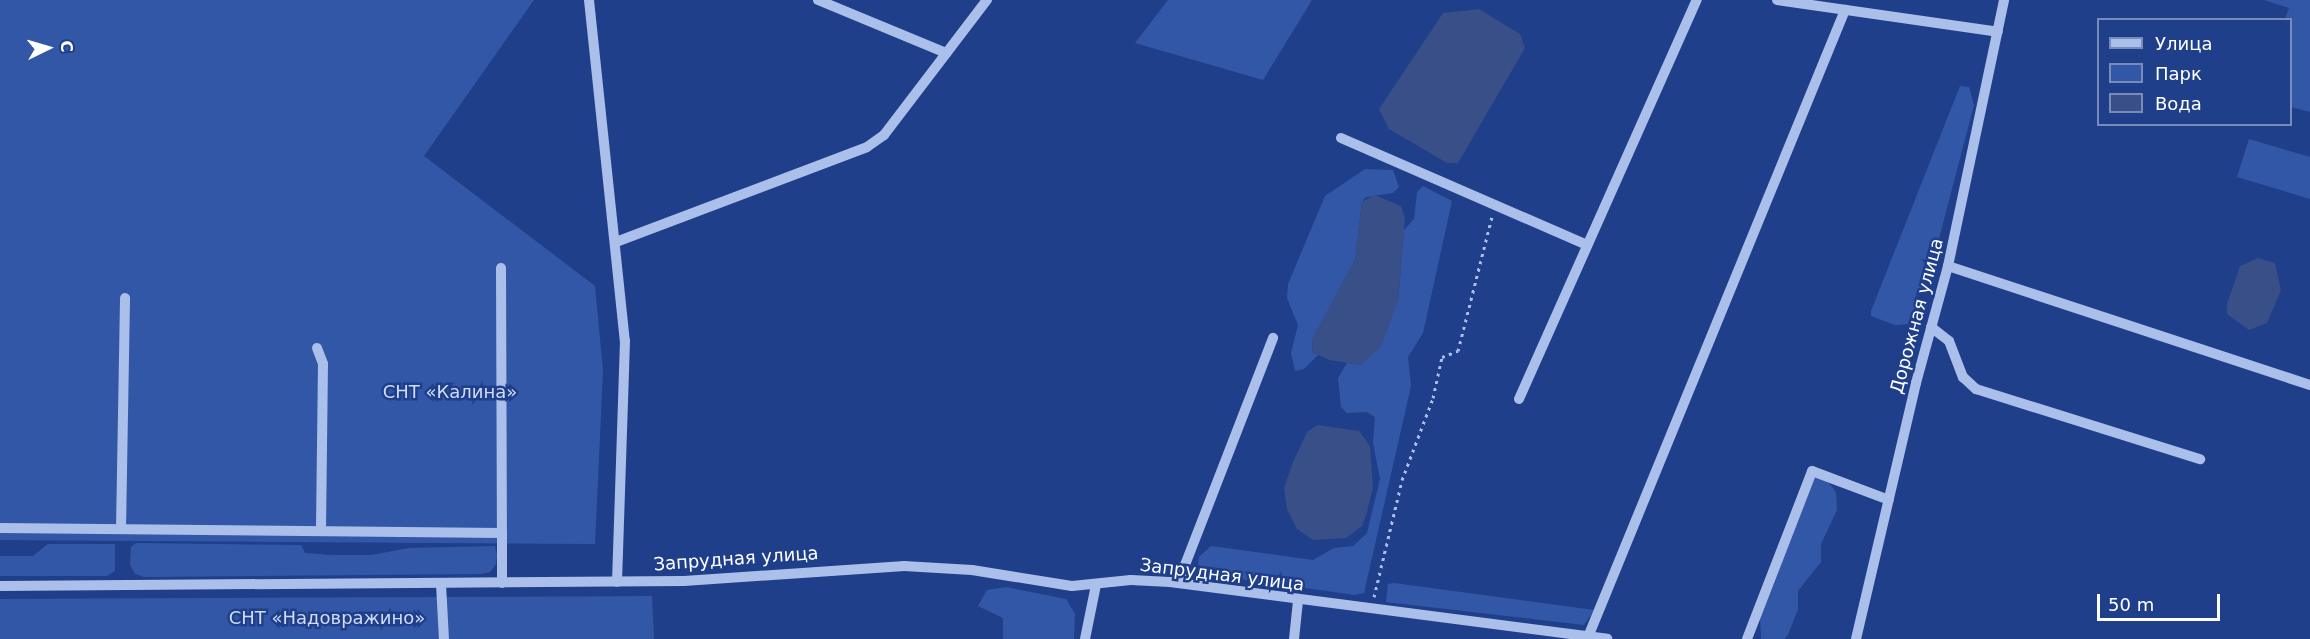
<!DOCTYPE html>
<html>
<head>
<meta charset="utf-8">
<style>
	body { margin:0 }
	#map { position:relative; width:2310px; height:639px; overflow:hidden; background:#1f3f8a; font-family:"DejaVu Sans",sans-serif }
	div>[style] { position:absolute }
	.green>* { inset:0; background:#3357a7 }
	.water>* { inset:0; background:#385087 }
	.path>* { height:3px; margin-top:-1.5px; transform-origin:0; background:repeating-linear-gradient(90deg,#abbfeb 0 3px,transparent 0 7.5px) }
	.minor>* { height:10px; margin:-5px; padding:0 5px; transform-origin:5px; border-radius:5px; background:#abbfeb }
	span { translate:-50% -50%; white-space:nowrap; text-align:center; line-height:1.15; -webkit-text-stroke:5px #1f3f8a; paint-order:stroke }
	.street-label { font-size:18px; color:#fff }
	.park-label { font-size:18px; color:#d0dcf8 }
	.legend { position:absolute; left:2097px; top:18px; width:195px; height:108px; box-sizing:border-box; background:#1f3f8a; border:2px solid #798cb9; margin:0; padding:8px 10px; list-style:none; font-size:18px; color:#fff }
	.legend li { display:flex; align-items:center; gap:12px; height:30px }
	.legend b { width:30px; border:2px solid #798cb9 }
	.north { position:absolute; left:18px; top:18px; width:60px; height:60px; -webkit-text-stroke:4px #1f3f8a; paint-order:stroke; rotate:85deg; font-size:16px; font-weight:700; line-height:24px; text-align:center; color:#fff }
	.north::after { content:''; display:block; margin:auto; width:21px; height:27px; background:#fff; clip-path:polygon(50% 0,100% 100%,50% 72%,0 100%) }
	.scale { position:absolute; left:2097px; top:594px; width:123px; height:27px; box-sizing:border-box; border:3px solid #fff; border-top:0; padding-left:8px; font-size:18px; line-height:21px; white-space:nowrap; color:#fff; -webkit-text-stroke:4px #1f3f8a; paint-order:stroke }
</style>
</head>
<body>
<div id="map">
	<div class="green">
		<div style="clip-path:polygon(0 0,534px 0,424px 156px,595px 286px,603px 371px,595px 544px,0 540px)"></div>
		<div style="clip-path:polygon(1168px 0,1312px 0,1263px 80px,1135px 43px)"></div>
		<div style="clip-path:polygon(2264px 0,2310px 0,2310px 112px,2291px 107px,2290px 20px,2285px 19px,2289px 8px)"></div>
		<div style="clip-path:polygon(1960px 86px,1969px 87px,1974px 105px,1930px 273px,1916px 297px,1913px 324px,1895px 325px,1871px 316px,1871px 311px)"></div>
		<div style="clip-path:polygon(2249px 139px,2310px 157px,2310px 199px,2237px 177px)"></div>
		<div style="clip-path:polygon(1365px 169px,1393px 170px,1399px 187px,1393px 193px,1366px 197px,1362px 202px,1355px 260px,1313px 338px,1312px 352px,1318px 355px,1304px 369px,1295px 371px,1291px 353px,1298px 325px,1287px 298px,1288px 284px,1325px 196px)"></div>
		<div style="clip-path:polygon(1423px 186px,1452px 201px,1423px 333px,1408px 357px,1411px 386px,1364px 593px,1355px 595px,1205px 574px,1198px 566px,1199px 557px,1211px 546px,1313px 560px,1334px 548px,1353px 546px,1367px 533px,1380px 479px,1373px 443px,1375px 417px,1367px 412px,1347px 413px,1341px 407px,1338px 378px,1347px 363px,1361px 365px,1398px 301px,1404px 230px,1414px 219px,1417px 192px)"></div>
		<div style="clip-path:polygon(1824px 477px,1836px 492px,1837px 510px,1821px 544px,1821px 562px,1798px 591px,1798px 609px,1788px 635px,1784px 639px,1761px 639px,1760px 616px,1814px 478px)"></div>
		<div style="clip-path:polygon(136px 543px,301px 545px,305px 553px,333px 555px,371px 555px,409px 548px,495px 546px,497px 555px,496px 564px,490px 572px,481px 574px,144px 577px,135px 574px,130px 565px,131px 547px)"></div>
		<div style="clip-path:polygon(48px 544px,115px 544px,115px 571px,107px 576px,0 576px,0 556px,33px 556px)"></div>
		<div style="clip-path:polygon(1394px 583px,1594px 610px,1584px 625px,1386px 602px,1388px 584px)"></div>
		<div style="clip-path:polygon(1006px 587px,1066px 599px,1075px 614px,1074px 639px,1003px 639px,1003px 618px,978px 606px,987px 590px)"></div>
		<div style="clip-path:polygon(652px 596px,654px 639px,0 639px,0 599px)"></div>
	</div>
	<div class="water">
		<div style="clip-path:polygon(1479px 9px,1520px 34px,1525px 48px,1458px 163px,1447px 163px,1389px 129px,1379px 109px,1443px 13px)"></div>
		<div style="clip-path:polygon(1374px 195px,1401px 206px,1405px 218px,1398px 301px,1381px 347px,1361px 365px,1329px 360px,1312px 352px,1313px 338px,1355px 260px,1362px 202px)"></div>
		<div style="clip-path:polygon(2258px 258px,2275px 263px,2281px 290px,2267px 323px,2249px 330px,2227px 314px,2227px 304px,2240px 266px)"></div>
		<div style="clip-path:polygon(1317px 425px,1359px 431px,1370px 446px,1373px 487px,1367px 512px,1362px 526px,1346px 538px,1313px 540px,1297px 529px,1287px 509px,1284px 488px,1293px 462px,1307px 432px)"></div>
	</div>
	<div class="path">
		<div style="left:1374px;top:597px;width:120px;rotate:-76.5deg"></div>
		<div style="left:1402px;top:480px;width:88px;rotate:-69.3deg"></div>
		<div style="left:1433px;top:398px;width:42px;rotate:-77.6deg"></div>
		<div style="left:1442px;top:357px;width:17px;rotate:-21deg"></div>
		<div style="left:1458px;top:351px;width:138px;rotate:-75.8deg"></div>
	</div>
	<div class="minor">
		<div style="left:589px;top:0;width:343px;rotate:84deg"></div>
		<div style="left:625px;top:341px;width:241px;rotate:91.9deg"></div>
		<div style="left:818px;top:0;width:139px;rotate:22.5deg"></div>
		<div style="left:1777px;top:0;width:223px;rotate:8.2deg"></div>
		<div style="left:1341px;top:138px;width:268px;rotate:23.5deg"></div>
		<div style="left:616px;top:242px;width:268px;rotate:-20.7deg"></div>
		<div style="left:867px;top:147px;width:21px;rotate:-35deg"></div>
		<div style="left:884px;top:135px;width:170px;rotate:-52.7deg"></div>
		<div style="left:1948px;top:266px;width:381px;rotate:18.2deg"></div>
		<div style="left:501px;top:268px;width:265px;rotate:89.8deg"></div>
		<div style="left:1931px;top:327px;width:23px;rotate:38deg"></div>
		<div style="left:1949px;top:341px;width:39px;rotate:69deg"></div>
		<div style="left:1963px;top:377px;width:18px;rotate:43deg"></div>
		<div style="left:1976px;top:389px;width:235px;rotate:17.4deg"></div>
		<div style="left:317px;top:348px;width:17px;rotate:69deg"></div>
		<div style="left:323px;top:364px;width:167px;rotate:90.7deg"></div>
		<div style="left:1519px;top:399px;width:437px;rotate:-66deg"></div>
		<div style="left:0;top:528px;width:502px;rotate:0.57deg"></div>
		<div style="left:502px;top:533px;width:50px;rotate:90deg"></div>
		<div style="left:121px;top:529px;width:231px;rotate:-89deg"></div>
		<div style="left:1178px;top:583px;width:263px;rotate:-68.8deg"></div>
		<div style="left:441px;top:584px;width:55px;rotate:86.9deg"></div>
		<div style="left:0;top:586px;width:684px;rotate:-0.42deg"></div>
		<div style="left:684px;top:581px;width:221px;rotate:-3.9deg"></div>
		<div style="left:904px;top:566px;width:68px;rotate:3.4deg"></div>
		<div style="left:972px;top:570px;width:101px;rotate:9.1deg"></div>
		<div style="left:1072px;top:586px;width:59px;rotate:-5.8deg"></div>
		<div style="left:1131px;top:580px;width:39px;rotate:3deg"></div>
		<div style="left:1170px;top:582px;width:441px;rotate:7.4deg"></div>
		<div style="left:1588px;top:637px;width:678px;rotate:-67.71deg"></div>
		<div style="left:1085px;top:639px;width:55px;rotate:-78.5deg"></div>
		<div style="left:1294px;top:639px;width:38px;rotate:-84deg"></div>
		<div style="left:1747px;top:639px;width:180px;rotate:-68.8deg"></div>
		<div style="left:1812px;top:471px;width:82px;rotate:20.6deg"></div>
		<div style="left:1856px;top:639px;width:263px;rotate:-76.8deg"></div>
		<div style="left:1916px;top:383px;width:121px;rotate:-74.7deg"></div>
		<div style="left:1948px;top:266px;width:272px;rotate:-78.1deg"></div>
	</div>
	<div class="street-label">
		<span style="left:1917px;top:316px;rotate:-75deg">Дорожная улица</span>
		<span style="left:736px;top:559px;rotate:-4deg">Запрудная улица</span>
		<span style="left:1222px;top:575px;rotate:7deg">Запрудная улица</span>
	</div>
	<div class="park-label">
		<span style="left:450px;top:392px">СНТ «Калина»</span>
		<span style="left:327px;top:618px">СНТ «Надовражино»</span>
	</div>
	<ul class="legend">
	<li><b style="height:8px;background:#abbfeb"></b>Улица</li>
	<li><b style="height:16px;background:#3357a7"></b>Парк</li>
	<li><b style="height:16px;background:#385087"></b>Вода</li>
	</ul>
	<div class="north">С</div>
	<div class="scale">50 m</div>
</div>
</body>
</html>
